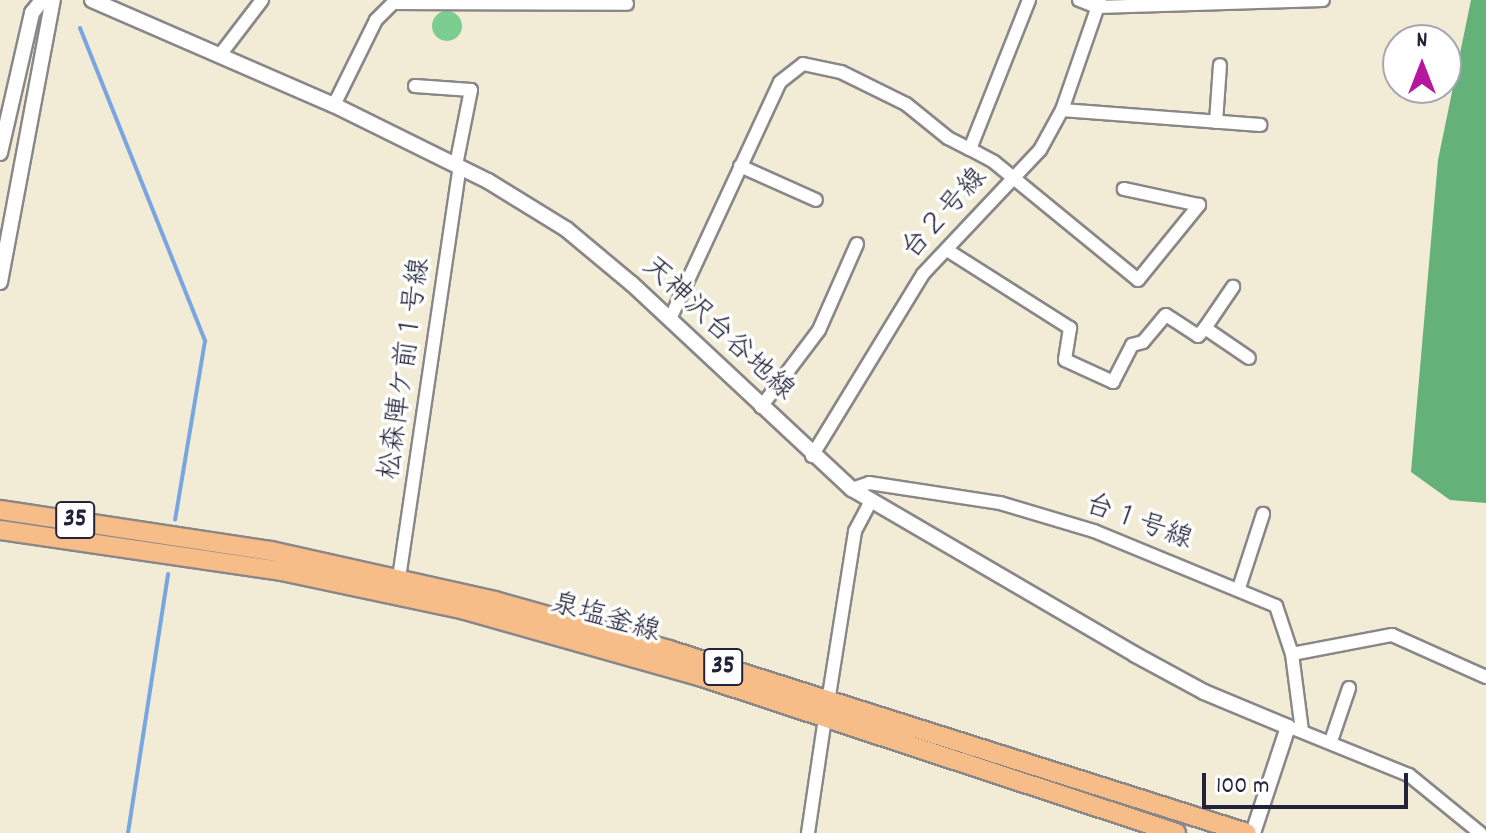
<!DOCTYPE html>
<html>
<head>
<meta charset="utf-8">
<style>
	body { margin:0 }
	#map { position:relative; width:1486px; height:833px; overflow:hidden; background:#f2ecd7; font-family:Dekko,"Klee One",sans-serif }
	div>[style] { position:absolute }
	.green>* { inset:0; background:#7cce90 }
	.round { border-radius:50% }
	.forest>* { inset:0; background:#65b17a }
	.stream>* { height:4px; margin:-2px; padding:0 2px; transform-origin:2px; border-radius:2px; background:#78a6e1 }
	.roads { filter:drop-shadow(2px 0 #8a8789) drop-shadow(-2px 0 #8a8789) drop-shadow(0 2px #8a8789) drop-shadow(0 -2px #8a8789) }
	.minor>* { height:12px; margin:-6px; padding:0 6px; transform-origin:6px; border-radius:6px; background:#fff }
	.tertiary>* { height:14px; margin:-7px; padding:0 7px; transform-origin:7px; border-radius:7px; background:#fff }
	.primary>* { height:18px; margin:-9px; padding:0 9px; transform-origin:9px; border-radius:9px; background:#f7bd88 }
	span { translate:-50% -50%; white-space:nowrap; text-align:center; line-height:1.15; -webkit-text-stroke:7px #fff; paint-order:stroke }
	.shield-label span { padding:2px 6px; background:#fff; border:2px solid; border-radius:6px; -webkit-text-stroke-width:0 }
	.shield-label { font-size:26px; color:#22223b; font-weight:700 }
	.street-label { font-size:28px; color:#22223b }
	.north { position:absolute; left:1382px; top:24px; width:80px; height:80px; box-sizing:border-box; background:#fff; border:2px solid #a7a7b1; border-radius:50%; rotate:0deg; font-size:22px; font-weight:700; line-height:32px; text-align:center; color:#22223b }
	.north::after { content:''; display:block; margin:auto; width:28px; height:36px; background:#b5179e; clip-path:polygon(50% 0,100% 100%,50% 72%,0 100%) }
	.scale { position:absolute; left:1202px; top:773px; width:206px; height:36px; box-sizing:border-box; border:4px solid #22223b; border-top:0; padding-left:10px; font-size:24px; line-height:28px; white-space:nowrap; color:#22223b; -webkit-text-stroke:6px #fff; paint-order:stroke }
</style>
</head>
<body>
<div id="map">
	<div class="green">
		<div class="round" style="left:432px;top:11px;width:30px;height:30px"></div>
	</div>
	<div class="forest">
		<div style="clip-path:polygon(1471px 0,1486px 0,1486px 503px,1450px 500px,1411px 472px,1438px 160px)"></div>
	</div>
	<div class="stream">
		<div style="left:80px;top:28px;width:337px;rotate:68.2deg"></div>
		<div style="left:205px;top:341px;width:181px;rotate:99.5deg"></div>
		<div style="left:128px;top:833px;width:262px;rotate:-81.2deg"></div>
	</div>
	<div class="roads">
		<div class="minor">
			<div style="left:1029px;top:0;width:160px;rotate:111.6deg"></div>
			<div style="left:970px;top:149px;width:27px;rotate:28deg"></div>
			<div style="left:994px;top:162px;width:186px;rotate:39.3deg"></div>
			<div style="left:1138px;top:280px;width:97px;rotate:-50.9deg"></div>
			<div style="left:1199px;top:205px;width:77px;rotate:-168deg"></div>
			<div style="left:1079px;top:0;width:19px;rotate:21deg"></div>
			<div style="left:1097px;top:7px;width:226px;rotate:-1.8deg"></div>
			<div style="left:220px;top:55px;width:69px;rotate:-52.6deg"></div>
			<div style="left:415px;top:86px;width:56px;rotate:4.1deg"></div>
			<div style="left:471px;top:90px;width:76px;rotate:101.3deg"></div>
			<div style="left:334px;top:105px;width:95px;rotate:-63.7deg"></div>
			<div style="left:376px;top:20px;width:24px;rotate:-45deg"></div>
			<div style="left:393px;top:3px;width:234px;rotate:0.2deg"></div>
			<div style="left:1062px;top:110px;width:199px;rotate:4.3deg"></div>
			<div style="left:1216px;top:122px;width:57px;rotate:-86deg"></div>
			<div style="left:740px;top:166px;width:83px;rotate:24.1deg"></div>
			<div style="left:947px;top:250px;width:146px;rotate:32.4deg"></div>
			<div style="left:1070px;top:328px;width:32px;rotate:99deg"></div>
			<div style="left:1065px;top:360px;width:53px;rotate:24.6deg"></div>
			<div style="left:1113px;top:382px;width:42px;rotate:-62.8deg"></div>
			<div style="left:1132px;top:345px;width:11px;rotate:-15deg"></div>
			<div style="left:1143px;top:342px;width:35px;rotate:-50deg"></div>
			<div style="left:1166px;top:315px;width:38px;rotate:33deg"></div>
			<div style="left:1198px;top:336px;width:11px;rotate:-49deg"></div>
			<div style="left:1205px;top:328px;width:53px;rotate:34.3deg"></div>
			<div style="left:670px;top:319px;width:261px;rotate:-65.1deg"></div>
			<div style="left:780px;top:82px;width:29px;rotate:-38deg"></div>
			<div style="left:803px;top:64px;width:39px;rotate:12deg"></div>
			<div style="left:841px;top:72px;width:72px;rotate:26.2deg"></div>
			<div style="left:906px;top:104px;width:54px;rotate:39deg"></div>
			<div style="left:948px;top:138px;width:25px;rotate:27deg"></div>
			<div style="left:1205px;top:328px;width:50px;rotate:-55.7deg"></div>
			<div style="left:761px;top:407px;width:96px;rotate:-53deg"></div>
			<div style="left:819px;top:330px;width:94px;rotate:-66.2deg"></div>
			<div style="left:812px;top:456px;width:213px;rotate:-58.6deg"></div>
			<div style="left:923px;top:274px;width:170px;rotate:-46.7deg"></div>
			<div style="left:1040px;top:150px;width:46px;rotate:-61.2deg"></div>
			<div style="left:1062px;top:110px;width:116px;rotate:-70.9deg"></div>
			<div style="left:852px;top:489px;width:18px;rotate:-19deg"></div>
			<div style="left:869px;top:483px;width:133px;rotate:8.7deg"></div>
			<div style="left:1000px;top:503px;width:98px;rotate:16.6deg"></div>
			<div style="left:1094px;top:531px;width:197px;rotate:22.4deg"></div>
			<div style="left:1276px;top:606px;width:51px;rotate:71.6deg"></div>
			<div style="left:1292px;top:654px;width:78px;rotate:82.6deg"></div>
			<div style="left:399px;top:578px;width:416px;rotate:-81.6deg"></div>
			<div style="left:1239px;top:588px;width:78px;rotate:-72deg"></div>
			<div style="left:1292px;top:654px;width:102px;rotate:-10.8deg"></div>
			<div style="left:1392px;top:635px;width:103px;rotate:24.1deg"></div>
			<div style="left:828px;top:702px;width:173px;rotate:-81deg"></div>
			<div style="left:855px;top:531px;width:34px;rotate:-62deg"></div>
			<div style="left:1295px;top:729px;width:123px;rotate:22deg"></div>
			<div style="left:1409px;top:775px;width:92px;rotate:39.2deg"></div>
			<div style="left:1331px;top:741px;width:56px;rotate:-71.2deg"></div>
			<div style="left:808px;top:833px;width:116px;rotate:-81.6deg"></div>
		</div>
		<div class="tertiary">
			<div style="left:92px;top:0;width:264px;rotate:23.5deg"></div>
			<div style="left:334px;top:105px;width:172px;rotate:26.3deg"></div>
			<div style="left:488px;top:181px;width:92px;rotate:31.6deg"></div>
			<div style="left:566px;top:229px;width:86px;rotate:39.8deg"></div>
			<div style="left:632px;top:284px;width:301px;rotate:43deg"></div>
			<div style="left:852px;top:489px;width:327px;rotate:30.3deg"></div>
			<div style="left:1134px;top:654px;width:80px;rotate:28.5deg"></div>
			<div style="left:1204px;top:692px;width:91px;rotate:22.6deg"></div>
			<div style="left:1288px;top:727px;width:112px;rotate:108.3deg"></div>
			<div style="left:0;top:153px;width:144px;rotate:-77.1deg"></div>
			<div style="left:32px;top:13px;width:16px;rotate:-52deg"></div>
			<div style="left:0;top:282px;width:287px;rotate:-79.4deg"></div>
		</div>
		<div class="primary">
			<div style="left:0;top:510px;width:274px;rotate:8.6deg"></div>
			<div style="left:271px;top:551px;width:230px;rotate:12.6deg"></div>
			<div style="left:495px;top:601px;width:181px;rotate:15.7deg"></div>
			<div style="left:669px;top:650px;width:606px;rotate:17.57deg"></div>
			<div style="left:0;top:530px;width:285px;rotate:8.3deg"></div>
			<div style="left:282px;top:571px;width:187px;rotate:12deg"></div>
			<div style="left:465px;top:610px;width:246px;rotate:15.8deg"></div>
			<div style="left:702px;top:677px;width:499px;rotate:18.2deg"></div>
		</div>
	</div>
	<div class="shield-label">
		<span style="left:75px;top:520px">35</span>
		<span style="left:723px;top:667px">35</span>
	</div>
	<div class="street-label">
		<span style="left:946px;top:215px;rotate:-48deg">台２号線</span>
		<span style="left:717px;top:330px;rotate:43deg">天神沢台谷地線</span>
		<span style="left:407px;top:369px;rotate:-82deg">松森陣ケ前１号線</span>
		<span style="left:1138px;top:524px;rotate:20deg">台１号線</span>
		<span style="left:605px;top:620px;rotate:16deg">泉塩釜線</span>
	</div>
	<div class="north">N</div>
	<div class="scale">100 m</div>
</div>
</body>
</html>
